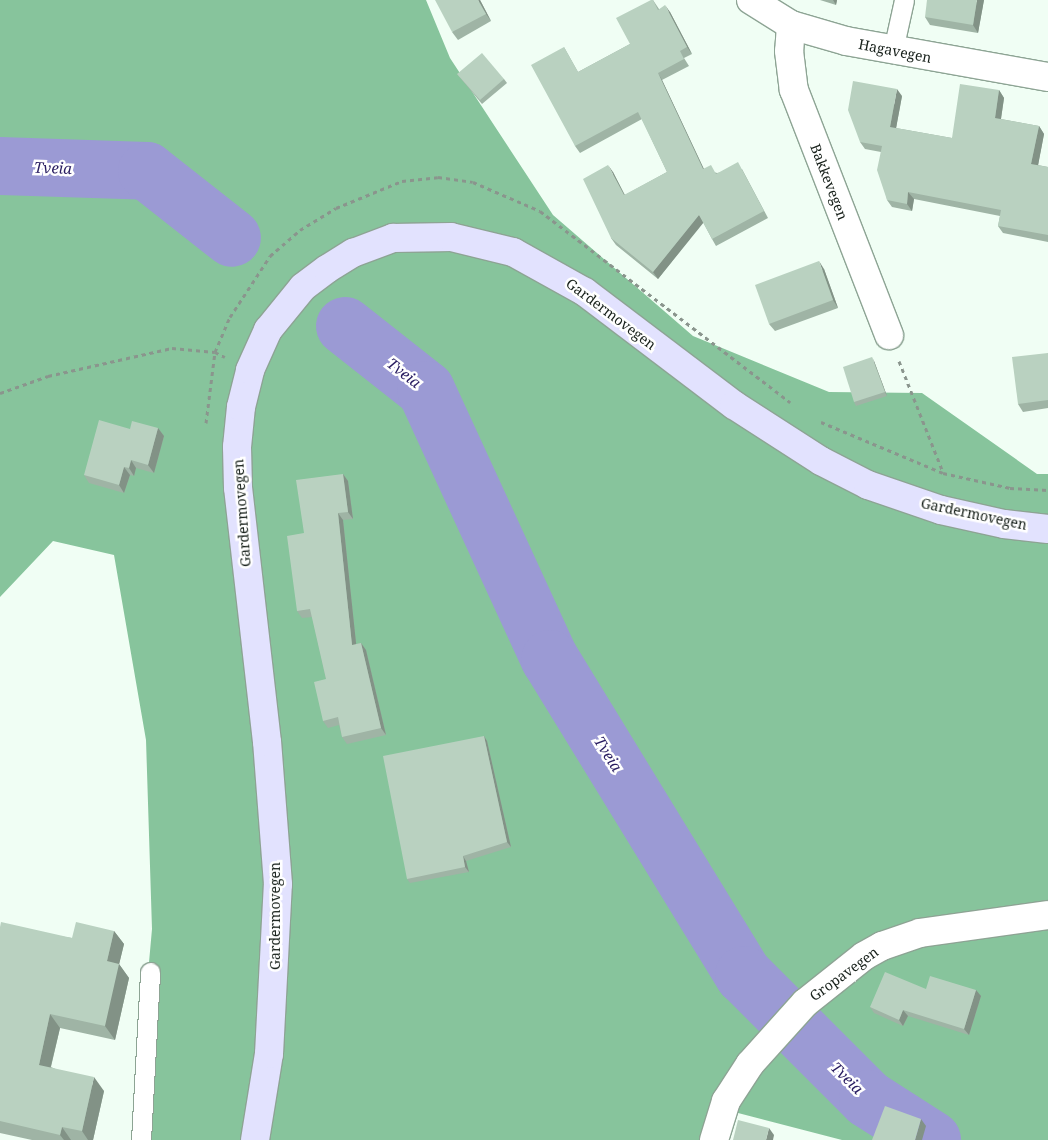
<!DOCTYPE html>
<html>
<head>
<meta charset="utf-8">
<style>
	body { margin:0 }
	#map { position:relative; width:1048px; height:1140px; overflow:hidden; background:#f0fef4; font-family:"Noto Serif",serif }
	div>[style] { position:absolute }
	.forest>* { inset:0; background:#87c49c }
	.river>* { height:58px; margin:-29px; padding:0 29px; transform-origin:29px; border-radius:29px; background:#9b9ad4 }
	.path>* { height:3px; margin-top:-1.5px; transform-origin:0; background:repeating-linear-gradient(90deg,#8a958d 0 4px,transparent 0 8px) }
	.roads { filter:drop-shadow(1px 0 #8da494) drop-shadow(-1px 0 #8da494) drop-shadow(0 1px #8da494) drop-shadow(0 -1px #8da494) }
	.lane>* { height:19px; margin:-9.5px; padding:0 9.5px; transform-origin:9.5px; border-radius:9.5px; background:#fff }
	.street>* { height:28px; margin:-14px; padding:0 14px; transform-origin:14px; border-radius:14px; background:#fff }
	.primary>* { height:28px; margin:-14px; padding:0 14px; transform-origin:14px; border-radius:14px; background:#e2e2fe }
	.wall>* { inset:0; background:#9fb4a5 }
	.shaded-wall>* { inset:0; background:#829286 }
	.building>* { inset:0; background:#b9d1c0 }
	span { translate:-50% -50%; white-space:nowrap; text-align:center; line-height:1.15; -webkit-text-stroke:5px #fff; paint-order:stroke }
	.street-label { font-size:14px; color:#17201a }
	.water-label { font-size:15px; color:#291d61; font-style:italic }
</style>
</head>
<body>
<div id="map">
	<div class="forest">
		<div style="clip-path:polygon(0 0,426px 0,450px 58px,553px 215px,693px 336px,829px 392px,922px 393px,1037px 474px,1048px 474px,1048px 1140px,842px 1140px,715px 1107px,709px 1140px,133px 1140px,152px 929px,146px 740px,114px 555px,53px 541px,0 597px)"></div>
	</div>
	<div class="river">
		<div style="left:0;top:166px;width:147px;rotate:1.9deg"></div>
		<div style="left:147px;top:171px;width:108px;rotate:38.2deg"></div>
		<div style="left:345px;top:326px;width:103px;rotate:38.3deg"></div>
		<div style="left:426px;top:390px;width:296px;rotate:65.3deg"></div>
		<div style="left:550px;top:659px;width:371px;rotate:58.5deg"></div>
		<div style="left:744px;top:975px;width:175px;rotate:45deg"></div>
		<div style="left:868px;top:1099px;width:76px;rotate:32.6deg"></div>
	</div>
	<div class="path">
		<div style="left:899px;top:361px;width:119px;rotate:68.4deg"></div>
		<div style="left:0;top:393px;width:51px;rotate:-19.5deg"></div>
		<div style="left:48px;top:376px;width:127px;rotate:-12.7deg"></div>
		<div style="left:172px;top:348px;width:43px;rotate:5.3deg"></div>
		<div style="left:215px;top:352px;width:11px;rotate:27deg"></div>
		<div style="left:821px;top:422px;width:132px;rotate:22.7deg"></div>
		<div style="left:943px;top:473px;width:69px;rotate:12.6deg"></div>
		<div style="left:1010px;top:488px;width:38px;rotate:3deg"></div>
		<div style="left:206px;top:423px;width:72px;rotate:-82.8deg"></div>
		<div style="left:215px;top:352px;width:38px;rotate:-67deg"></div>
		<div style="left:230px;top:317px;width:73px;rotate:-56.7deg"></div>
		<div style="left:270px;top:256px;width:40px;rotate:-41deg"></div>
		<div style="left:300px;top:230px;width:42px;rotate:-31.4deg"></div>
		<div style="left:336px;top:208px;width:71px;rotate:-22.2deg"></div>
		<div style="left:402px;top:181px;width:36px;rotate:-6deg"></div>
		<div style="left:438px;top:177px;width:35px;rotate:8deg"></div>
		<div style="left:473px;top:182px;width:73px;rotate:23.4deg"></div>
		<div style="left:540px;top:211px;width:315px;rotate:37.4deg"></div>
	</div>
	<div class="roads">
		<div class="lane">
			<div style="left:893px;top:50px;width:51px;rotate:-77.6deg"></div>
			<div style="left:141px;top:1140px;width:168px;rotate:-86.9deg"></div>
		</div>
		<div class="street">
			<div style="left:751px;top:0;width:47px;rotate:32deg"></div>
			<div style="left:791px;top:25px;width:57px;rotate:16.2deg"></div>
			<div style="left:846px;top:41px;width:205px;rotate:10.1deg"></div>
			<div style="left:791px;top:25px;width:26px;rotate:94deg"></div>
			<div style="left:789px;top:51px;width:39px;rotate:83deg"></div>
			<div style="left:794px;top:90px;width:263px;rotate:68.8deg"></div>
			<div style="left:714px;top:1140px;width:41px;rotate:-72.9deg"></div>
			<div style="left:726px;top:1101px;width:44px;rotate:-57deg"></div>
			<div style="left:750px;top:1064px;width:82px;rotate:-48deg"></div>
			<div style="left:805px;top:1003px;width:75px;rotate:-38.5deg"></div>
			<div style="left:864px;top:956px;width:21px;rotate:-29deg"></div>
			<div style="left:882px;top:946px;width:40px;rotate:-18.9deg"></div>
			<div style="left:920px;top:933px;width:129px;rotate:-8deg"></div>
		</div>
		<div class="primary">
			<div style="left:255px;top:1140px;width:87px;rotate:-80.8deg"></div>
			<div style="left:269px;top:1054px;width:170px;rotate:-87deg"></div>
			<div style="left:278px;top:884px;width:142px;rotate:-94.4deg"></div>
			<div style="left:267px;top:742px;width:256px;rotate:-96.5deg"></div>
			<div style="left:238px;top:488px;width:41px;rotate:-91.4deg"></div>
			<div style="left:237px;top:447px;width:40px;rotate:-84.3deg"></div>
			<div style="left:241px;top:407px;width:38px;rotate:-76deg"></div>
			<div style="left:250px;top:370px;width:44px;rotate:-65.8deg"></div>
			<div style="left:268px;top:330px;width:55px;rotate:-50.9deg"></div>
			<div style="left:303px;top:287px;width:30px;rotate:-37deg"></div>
			<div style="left:327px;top:269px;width:31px;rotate:-32deg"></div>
			<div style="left:353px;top:253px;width:43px;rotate:-20.6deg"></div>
			<div style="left:393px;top:238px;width:58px;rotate:-1deg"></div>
			<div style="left:451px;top:237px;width:64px;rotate:13.6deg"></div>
			<div style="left:513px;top:252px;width:82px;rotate:29.1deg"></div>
			<div style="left:585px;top:292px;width:187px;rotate:37.2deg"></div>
			<div style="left:734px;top:405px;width:103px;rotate:32.8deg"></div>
			<div style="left:821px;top:461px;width:53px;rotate:27.1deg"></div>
			<div style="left:868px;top:485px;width:77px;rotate:18.9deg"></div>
			<div style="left:941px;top:510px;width:65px;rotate:12.5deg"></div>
			<div style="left:1004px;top:524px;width:44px;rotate:6.5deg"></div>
		</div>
	</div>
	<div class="wall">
		<div style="clip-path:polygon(480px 0,491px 21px,458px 40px,452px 32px)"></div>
		<div style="clip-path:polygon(653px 0,659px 9px,670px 12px,692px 54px,684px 58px,689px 66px,662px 80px,704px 169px,717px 173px,742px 169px,768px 218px,716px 246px,712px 239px,703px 222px,658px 279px,616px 245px,611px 238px,613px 172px,625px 195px,667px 172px,642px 119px,580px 153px,575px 146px,564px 47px,578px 72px,630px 44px)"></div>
		<div style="clip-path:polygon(820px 0,837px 0,836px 5px)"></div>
		<div style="clip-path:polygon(984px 0,978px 33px,930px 25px,925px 17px)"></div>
		<div style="clip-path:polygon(457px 74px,504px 79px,507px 83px,482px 104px)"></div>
		<div style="clip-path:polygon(999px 90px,1004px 98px,1001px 119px,1039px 126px,1044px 134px,1038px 165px,1048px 167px,1048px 242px,1003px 233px,998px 226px,1000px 216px,914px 199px,912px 211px,892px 207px,887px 200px,881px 152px,865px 149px,860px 142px,902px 96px,896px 128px,952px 138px)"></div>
		<div style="clip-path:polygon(824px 269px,838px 308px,775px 331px,769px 324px)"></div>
		<div style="clip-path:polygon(1048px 353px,1048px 408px,1023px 412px,1018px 404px)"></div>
		<div style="clip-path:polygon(874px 361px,887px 396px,856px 406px,854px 402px)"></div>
		<div style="clip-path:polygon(158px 428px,164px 436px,154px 473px,136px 468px,134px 476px,130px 475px,124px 493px,89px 483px,84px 475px,130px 429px)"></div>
		<div style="clip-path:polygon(343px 474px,348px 481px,353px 519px,343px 520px,356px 644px,361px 643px,366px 650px,386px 735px,347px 744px,342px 737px,339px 725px,328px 728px,323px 721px,326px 679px,312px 617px,302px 618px,297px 611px,304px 533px)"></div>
		<div style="clip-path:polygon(484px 736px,487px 741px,511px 847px,466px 861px,469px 872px,410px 883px,407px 879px)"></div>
		<div style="clip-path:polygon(0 927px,72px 938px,114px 931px,124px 944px,119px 964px,129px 978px,115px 1040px,60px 1028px,51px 1067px,104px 1091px,93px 1140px,32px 1140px,0 1133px)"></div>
		<div style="clip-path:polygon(926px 989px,976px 990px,981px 996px,969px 1035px,908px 1016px,903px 1026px,874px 1013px,870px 1007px)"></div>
	</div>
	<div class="shaded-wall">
		<div style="clip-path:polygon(478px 0,480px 0,491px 21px,486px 14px)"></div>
		<div style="clip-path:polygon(833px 0,837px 0,836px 5px)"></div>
		<div style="clip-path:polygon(977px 0,984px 0,978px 33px,973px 25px)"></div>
		<div style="clip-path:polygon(665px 5px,670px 12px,692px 54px,687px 47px)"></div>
		<div style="clip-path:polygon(658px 73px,662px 80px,707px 176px,703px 169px)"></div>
		<div style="clip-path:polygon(897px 89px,902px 96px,895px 134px,890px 127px)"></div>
		<div style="clip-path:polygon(999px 90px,1004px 98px,1000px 125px,995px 118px)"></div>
		<div style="clip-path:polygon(1039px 126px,1044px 134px,1037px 171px,1031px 164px)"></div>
		<div style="clip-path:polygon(608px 165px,613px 172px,628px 202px,624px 195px)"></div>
		<div style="clip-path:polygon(908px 192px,914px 199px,912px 211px,907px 204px)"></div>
		<div style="clip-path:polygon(699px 215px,704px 222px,658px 279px,653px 272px)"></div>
		<div style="clip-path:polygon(819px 261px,824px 269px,838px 308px,833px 300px)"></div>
		<div style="clip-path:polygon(872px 357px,874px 361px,887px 396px,885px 392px)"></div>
		<div style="clip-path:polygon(158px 428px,164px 436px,154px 473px,148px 465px)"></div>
		<div style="clip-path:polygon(131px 460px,136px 468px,134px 476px,129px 468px)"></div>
		<div style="clip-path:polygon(124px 467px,130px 475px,124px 493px,119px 485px)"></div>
		<div style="clip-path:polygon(343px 474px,348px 481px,353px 519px,348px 512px)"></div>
		<div style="clip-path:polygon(338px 513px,343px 520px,357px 652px,352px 645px)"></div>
		<div style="clip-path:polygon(361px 643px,366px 650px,386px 735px,381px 728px)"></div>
		<div style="clip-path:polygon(484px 736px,487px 741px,511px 847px,507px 842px)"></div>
		<div style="clip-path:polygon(463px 856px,466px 861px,469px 872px,465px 867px)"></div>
		<div style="clip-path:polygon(114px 931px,124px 944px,117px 973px,119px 964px,129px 978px,115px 1040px,105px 1026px,107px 961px)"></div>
		<div style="clip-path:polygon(976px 990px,981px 996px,969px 1035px,964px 1029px)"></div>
		<div style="clip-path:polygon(903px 1010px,908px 1016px,903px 1026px,899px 1020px)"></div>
		<div style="clip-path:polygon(50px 1014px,60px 1028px,48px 1078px,39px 1065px)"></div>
		<div style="clip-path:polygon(94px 1077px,104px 1091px,93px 1140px,88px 1140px,82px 1131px)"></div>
		<div style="clip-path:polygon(921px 1119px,926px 1126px,922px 1140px,915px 1140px)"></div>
		<div style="clip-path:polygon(62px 1127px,71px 1140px,64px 1140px,60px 1135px)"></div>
		<div style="clip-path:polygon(769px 1128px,774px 1135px,773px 1140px,766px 1140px)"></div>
	</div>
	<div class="building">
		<div style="clip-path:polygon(435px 0,478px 0,486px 14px,452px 32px)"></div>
		<div style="clip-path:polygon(651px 0,653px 0,658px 10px,665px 5px,687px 47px,680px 51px,684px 59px,658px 73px,703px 169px,711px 165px,716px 174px,738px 162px,764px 211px,712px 239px,699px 215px,653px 272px,611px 238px,583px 179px,608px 165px,624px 195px,667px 172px,638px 112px,575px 146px,531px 65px,564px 47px,578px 72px,630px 44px,616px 18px)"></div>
		<div style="clip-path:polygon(927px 0,977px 0,973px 25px,925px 17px)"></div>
		<div style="clip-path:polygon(482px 53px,504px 79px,480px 100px,457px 74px)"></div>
		<div style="clip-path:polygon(853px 81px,897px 89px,890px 127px,952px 138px,960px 84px,999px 90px,995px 118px,1039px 126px,1031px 164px,1048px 167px,1048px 235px,998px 226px,1001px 210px,908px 192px,907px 204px,887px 200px,877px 170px,882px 146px,860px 142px,848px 110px)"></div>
		<div style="clip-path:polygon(819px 261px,833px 300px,769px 324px,755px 285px)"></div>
		<div style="clip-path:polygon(1048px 353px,1048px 400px,1018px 404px,1012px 357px)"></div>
		<div style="clip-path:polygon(872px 357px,885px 392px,854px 402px,843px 367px)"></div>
		<div style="clip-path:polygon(99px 420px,130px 429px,132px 421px,158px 428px,148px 465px,131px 460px,129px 468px,124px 467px,119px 485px,84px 475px)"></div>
		<div style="clip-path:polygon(343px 474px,348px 512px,338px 513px,352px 645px,361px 643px,381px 728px,342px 737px,338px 717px,323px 721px,314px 682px,326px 679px,310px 609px,297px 611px,287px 536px,304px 533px,296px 480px)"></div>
		<div style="clip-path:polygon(484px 736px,507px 842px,463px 856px,465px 867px,407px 879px,383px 756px)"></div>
		<div style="clip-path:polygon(1px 922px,72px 938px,76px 922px,114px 931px,107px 961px,119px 964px,105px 1026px,50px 1014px,39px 1065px,94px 1077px,82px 1131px,62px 1127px,60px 1135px,0 1121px,0 927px)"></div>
		<div style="clip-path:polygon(885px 972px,926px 989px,930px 976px,976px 990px,964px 1029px,903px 1010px,899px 1020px,870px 1007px)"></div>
		<div style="clip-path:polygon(885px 1106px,921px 1119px,915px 1140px,872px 1140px)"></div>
		<div style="clip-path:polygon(738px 1120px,769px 1128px,766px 1140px,733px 1140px)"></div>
	</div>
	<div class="street-label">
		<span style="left:895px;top:51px;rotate:11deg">Hagavegen</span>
		<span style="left:829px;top:182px;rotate:69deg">Bakkevegen</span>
		<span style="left:611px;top:314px;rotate:37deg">Gardermovegen</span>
		<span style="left:242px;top:513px;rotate:-94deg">Gardermovegen</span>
		<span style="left:974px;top:514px;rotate:12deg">Gardermovegen</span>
		<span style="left:275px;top:916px;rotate:-90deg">Gardermovegen</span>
		<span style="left:844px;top:974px;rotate:-36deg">Gropavegen</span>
	</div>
	<div class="water-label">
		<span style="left:53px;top:168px;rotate:2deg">Tveia</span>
		<span style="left:404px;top:373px;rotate:38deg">Tveia</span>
		<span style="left:608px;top:754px;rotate:58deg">Tveia</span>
		<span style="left:847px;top:1078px;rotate:45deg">Tveia</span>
	</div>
</div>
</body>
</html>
